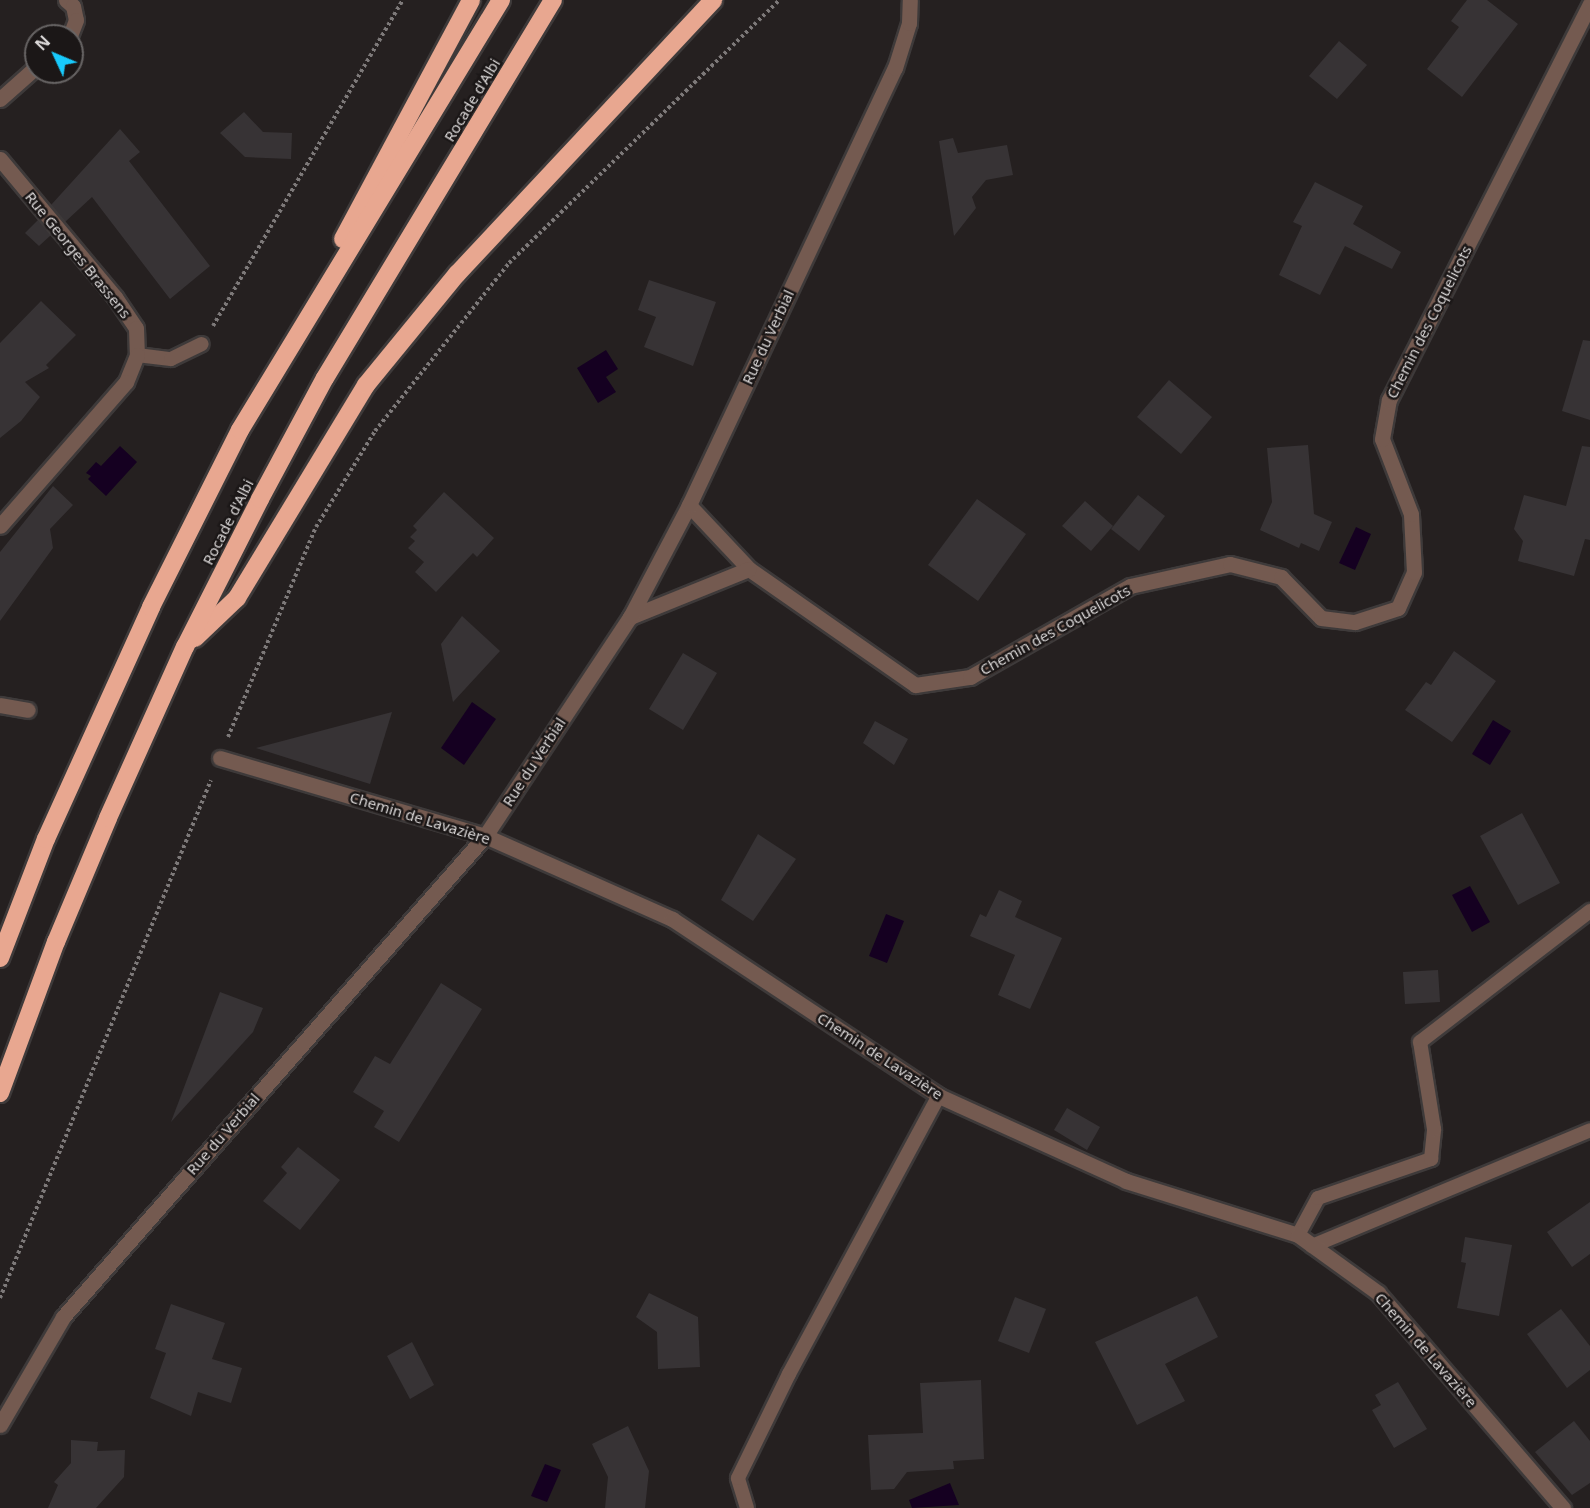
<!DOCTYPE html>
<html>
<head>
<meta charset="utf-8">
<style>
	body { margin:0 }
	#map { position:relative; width:1590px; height:1508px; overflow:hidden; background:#252020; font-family:"Noto Sans",sans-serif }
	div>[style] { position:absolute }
	.water>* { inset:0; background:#150021 }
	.building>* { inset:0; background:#373335 }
	.path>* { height:4px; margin-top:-2px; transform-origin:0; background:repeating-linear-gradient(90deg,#7d7979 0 3px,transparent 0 6px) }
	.roads { filter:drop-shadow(2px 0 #3e3a3a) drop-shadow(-2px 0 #3e3a3a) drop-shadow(0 2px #3e3a3a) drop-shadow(0 -2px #3e3a3a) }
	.lane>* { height:14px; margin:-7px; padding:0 7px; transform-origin:7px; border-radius:7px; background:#745a50 }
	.street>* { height:15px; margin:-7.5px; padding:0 7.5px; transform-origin:7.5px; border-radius:7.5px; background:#745a50 }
	.highway>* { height:18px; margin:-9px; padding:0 9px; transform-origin:9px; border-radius:9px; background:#e8a790 }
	span { translate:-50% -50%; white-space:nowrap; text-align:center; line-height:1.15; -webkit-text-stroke:5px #1b1717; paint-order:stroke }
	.street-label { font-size:15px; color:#dad7d7 }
	.north { position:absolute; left:24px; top:24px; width:60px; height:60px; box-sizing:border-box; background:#1b1717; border:2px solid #676464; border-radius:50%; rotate:314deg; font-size:16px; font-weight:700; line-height:24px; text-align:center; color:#dad7d7 }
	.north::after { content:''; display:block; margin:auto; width:21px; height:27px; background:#18cafc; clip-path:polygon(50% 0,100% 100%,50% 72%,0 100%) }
</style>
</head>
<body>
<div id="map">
	<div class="water">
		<div style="clip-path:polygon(606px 350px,618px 369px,606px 377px,616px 392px,598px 403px,577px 368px)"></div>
		<div style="clip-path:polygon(120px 446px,137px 462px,106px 496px,88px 479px,91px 476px,86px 473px,96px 462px,101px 466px)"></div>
		<div style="clip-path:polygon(1356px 527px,1371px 534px,1355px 570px,1339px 563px)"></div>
		<div style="clip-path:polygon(472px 702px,496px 719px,464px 765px,441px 748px)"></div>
		<div style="clip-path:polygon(1493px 720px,1511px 731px,1490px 765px,1472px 754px)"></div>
		<div style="clip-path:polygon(1470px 886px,1490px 922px,1472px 932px,1452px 895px)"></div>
		<div style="clip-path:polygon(886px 914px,904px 921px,887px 963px,869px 956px)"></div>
		<div style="clip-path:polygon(545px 1464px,561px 1470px,547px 1502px,531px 1496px)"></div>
		<div style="clip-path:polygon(950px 1483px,959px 1505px,912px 1508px,909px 1500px)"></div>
	</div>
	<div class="building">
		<div style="clip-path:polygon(1467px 0,1487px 0,1518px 24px,1462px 97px,1427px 69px,1459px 27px,1451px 21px)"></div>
		<div style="clip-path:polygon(1339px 41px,1367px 65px,1337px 99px,1309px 76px)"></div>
		<div style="clip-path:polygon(244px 112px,263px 132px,292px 133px,291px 159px,245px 157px,220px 133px)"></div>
		<div style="clip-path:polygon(120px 129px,140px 152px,129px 161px,210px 266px,170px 299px,92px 197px,65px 222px,51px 205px)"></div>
		<div style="clip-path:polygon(953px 138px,958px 153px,1007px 145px,1013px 175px,986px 180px,972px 197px,976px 208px,954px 236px,939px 141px)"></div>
		<div style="clip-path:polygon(1315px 182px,1363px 206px,1353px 224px,1401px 252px,1392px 269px,1345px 246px,1320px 295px,1279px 275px,1302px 226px,1293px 222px)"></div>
		<div style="clip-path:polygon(38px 220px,51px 235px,39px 246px,25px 233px)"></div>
		<div style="clip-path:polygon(649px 280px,716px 302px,693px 366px,644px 347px,656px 317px,638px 310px)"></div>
		<div style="clip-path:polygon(41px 301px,76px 335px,46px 365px,49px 368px,25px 382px,40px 397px,21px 421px,0 438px,0 343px)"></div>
		<div style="clip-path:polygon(1583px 340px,1590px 341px,1590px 420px,1562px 411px)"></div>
		<div style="clip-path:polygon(1169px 380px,1212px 417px,1181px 454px,1137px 417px)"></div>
		<div style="clip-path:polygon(1308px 445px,1314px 514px,1332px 522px,1319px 551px,1301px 543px,1299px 548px,1260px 530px,1272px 502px,1267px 448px)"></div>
		<div style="clip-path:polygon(1582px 446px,1590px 447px,1590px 540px,1585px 539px,1574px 576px,1518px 561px,1523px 541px,1514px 529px,1524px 495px,1566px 506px)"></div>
		<div style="clip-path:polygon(53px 486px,73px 505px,50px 529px,53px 548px,0 621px,0 552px)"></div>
		<div style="clip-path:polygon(444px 492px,494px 538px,477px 557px,473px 553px,436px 592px,415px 572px,424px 562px,408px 548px,415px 541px,410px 537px,417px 530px,413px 526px)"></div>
		<div style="clip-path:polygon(1138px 495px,1165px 516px,1139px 551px,1111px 529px)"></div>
		<div style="clip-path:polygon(977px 499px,1026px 534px,978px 601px,928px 565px)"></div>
		<div style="clip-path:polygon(1085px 501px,1113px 526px,1091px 551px,1062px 526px)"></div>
		<div style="clip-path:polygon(462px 616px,500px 651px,453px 702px,441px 644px)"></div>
		<div style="clip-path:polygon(1454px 651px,1496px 681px,1452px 742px,1405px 710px,1426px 682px,1431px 685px)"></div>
		<div style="clip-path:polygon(683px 653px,717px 673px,683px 730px,649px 709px)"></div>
		<div style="clip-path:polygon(392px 712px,370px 784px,256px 748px)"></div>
		<div style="clip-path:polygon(875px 721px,908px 739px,894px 765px,863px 743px)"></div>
		<div style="clip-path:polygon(1522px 813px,1560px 883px,1518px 905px,1480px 836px)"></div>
		<div style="clip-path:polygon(758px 834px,796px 859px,753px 921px,721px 900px)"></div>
		<div style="clip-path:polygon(999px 890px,1022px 901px,1015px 917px,1062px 938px,1030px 1009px,998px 995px,1015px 955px,970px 936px,980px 914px,986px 917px)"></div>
		<div style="clip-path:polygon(1438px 970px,1440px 1002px,1405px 1004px,1403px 972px)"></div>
		<div style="clip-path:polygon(441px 983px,482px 1009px,399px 1142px,374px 1127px,384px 1111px,353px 1092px,375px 1056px,390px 1064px)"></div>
		<div style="clip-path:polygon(220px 992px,263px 1008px,253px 1032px,171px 1122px)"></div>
		<div style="clip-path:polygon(1067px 1108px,1100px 1127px,1087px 1150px,1054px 1130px)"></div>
		<div style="clip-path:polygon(298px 1147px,340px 1180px,300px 1230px,263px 1201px,287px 1173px,281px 1167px)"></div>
		<div style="clip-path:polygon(1590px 1202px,1590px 1254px,1572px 1267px,1547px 1232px)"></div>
		<div style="clip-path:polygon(1465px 1237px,1512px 1245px,1499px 1316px,1457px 1308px,1466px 1263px,1461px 1262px)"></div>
		<div style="clip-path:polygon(649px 1293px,698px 1317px,700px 1367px,658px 1369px,657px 1332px,636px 1317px)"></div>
		<div style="clip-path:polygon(1197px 1296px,1218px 1337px,1165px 1364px,1185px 1401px,1137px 1425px,1095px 1342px)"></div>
		<div style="clip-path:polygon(1015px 1297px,1046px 1309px,1029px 1353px,998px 1341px)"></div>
		<div style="clip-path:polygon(171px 1304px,225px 1323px,212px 1359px,242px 1368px,231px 1403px,198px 1392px,191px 1416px,150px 1398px,166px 1353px,155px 1349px)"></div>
		<div style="clip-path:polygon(1561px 1309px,1590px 1346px,1590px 1370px,1567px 1388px,1527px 1334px)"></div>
		<div style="clip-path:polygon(412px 1342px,434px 1385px,410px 1399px,387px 1356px)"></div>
		<div style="clip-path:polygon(981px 1380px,984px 1459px,953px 1461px,954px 1469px,907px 1472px,894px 1489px,871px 1490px,868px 1435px,923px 1433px,920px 1383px)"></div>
		<div style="clip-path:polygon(1398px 1382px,1427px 1429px,1394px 1448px,1372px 1410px,1381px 1405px,1375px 1395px)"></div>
		<div style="clip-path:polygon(1574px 1421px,1590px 1441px,1590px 1483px,1572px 1495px,1535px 1452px)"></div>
		<div style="clip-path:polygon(628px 1426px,649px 1471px,645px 1508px,605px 1508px,608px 1477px,592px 1444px)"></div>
		<div style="clip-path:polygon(71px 1440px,98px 1442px,97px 1451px,125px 1450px,124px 1477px,96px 1508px,48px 1508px,58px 1485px,54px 1482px,71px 1463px)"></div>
	</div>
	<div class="path">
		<div style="left:213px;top:326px;width:377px;rotate:-59.8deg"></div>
		<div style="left:228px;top:737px;width:228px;rotate:-67.3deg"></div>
		<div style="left:316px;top:527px;width:113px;rotate:-58.4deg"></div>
		<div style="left:375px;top:431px;width:215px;rotate:-51.4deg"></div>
		<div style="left:509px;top:263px;width:377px;rotate:-44.2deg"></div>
		<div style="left:0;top:1298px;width:559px;rotate:-67.84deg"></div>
	</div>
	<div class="roads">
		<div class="lane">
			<div style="left:137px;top:355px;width:34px;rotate:7deg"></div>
			<div style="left:171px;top:359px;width:34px;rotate:-26deg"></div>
			<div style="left:1298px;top:1235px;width:42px;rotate:-61.6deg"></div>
			<div style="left:1318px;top:1198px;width:120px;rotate:-19deg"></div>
			<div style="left:1431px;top:1159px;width:30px;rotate:-84deg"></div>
			<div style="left:1434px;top:1129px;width:88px;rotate:-99.1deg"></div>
			<div style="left:1420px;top:1042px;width:215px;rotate:-37.6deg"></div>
			<div style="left:1312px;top:1246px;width:301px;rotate:-22.6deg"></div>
			<div style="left:747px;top:1508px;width:31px;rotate:-107deg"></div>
			<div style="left:738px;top:1478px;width:116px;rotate:-63.9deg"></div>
			<div style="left:789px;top:1374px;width:316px;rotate:-61.7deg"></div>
		</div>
		<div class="street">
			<div style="left:66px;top:0;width:9px;rotate:41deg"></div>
			<div style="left:73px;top:6px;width:14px;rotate:78deg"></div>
			<div style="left:76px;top:20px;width:17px;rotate:111deg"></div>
			<div style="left:0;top:99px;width:48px;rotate:-41.6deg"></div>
			<div style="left:0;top:159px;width:180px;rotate:50.2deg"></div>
			<div style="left:115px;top:297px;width:37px;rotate:56deg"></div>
			<div style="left:136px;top:328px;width:27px;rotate:88deg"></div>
			<div style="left:137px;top:355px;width:29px;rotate:112deg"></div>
			<div style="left:126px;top:382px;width:191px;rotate:131.2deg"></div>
			<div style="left:689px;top:505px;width:88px;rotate:46.8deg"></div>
			<div style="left:749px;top:569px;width:203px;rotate:34.9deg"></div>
			<div style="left:915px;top:685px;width:56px;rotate:-8.3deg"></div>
			<div style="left:970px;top:677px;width:184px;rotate:-29.6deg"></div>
			<div style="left:1130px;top:586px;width:102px;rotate:-12.4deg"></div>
			<div style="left:1230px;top:564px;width:53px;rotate:14.3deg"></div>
			<div style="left:1281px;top:577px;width:57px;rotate:45.7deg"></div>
			<div style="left:1321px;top:618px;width:34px;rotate:7deg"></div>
			<div style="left:1355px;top:622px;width:45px;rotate:-18deg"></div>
			<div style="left:1398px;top:608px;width:39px;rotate:-66deg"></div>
			<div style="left:1414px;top:572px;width:58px;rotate:-93deg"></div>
			<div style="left:1411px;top:514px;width:80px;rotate:-111.1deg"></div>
			<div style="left:1382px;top:439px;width:40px;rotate:-80deg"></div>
			<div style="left:1389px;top:400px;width:444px;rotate:-63.1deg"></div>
			<div style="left:630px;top:617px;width:128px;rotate:-22deg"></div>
			<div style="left:0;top:705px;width:28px;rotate:10deg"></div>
			<div style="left:220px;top:758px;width:276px;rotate:16.4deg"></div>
			<div style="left:485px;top:836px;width:205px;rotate:23.9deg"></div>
			<div style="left:672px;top:919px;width:320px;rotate:33.5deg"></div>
			<div style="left:939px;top:1096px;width:205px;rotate:24.4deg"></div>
			<div style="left:1126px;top:1181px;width:180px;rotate:17.4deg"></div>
			<div style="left:1298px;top:1235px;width:99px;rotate:35.9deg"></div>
			<div style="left:1378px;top:1293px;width:284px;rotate:49.3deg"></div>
			<div style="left:0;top:1425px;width:125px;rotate:-59.7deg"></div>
			<div style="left:63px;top:1317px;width:640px;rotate:-48.74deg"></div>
			<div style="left:485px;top:836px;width:263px;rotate:-56.5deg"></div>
			<div style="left:630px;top:617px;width:127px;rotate:-62.2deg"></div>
			<div style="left:689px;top:505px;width:483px;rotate:-64.8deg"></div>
			<div style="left:895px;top:68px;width:47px;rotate:-72.7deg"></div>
			<div style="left:909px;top:23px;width:23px;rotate:-88deg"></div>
		</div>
		<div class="highway">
			<div style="left:343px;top:239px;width:271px;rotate:-61.8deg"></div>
			<div style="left:195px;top:638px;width:58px;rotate:-43.6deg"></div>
			<div style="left:237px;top:598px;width:249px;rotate:-58.8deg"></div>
			<div style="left:366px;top:385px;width:144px;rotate:-50.7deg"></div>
			<div style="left:457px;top:274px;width:375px;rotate:-46.9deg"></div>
			<div style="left:0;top:958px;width:128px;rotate:-68.9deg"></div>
			<div style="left:46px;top:839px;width:255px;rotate:-65.6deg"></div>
			<div style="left:151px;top:607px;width:198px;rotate:-63.3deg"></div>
			<div style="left:240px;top:430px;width:503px;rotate:-58.74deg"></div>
			<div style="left:0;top:1093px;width:161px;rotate:-69.7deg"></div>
			<div style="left:56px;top:942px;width:134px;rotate:-67.2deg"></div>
			<div style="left:108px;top:818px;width:188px;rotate:-65.8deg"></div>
			<div style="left:185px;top:647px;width:166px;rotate:-63.1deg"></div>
			<div style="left:260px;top:499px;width:137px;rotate:-61.8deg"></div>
			<div style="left:325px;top:378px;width:441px;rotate:-58.9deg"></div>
		</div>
	</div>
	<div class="street-label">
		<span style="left:472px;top:100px;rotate:-59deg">Rocade d'Albi</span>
		<span style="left:78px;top:255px;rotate:51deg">Rue Georges Brassens</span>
		<span style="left:1429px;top:322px;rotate:-63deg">Chemin des Coquelicots</span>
		<span style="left:768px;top:337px;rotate:-65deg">Rue du Verbial</span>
		<span style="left:228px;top:522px;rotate:-63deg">Rocade d'Albi</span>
		<span style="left:1055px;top:630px;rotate:-29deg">Chemin des Coquelicots</span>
		<span style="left:534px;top:762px;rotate:-57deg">Rue du Verbial</span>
		<span style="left:420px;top:818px;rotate:17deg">Chemin de Lavazière</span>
		<span style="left:880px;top:1056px;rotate:33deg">Chemin de Lavazière</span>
		<span style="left:223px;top:1134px;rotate:-49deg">Rue du Verbial</span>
		<span style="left:1426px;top:1350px;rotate:49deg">Chemin de Lavazière</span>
	</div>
	<div class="north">N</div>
</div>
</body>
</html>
